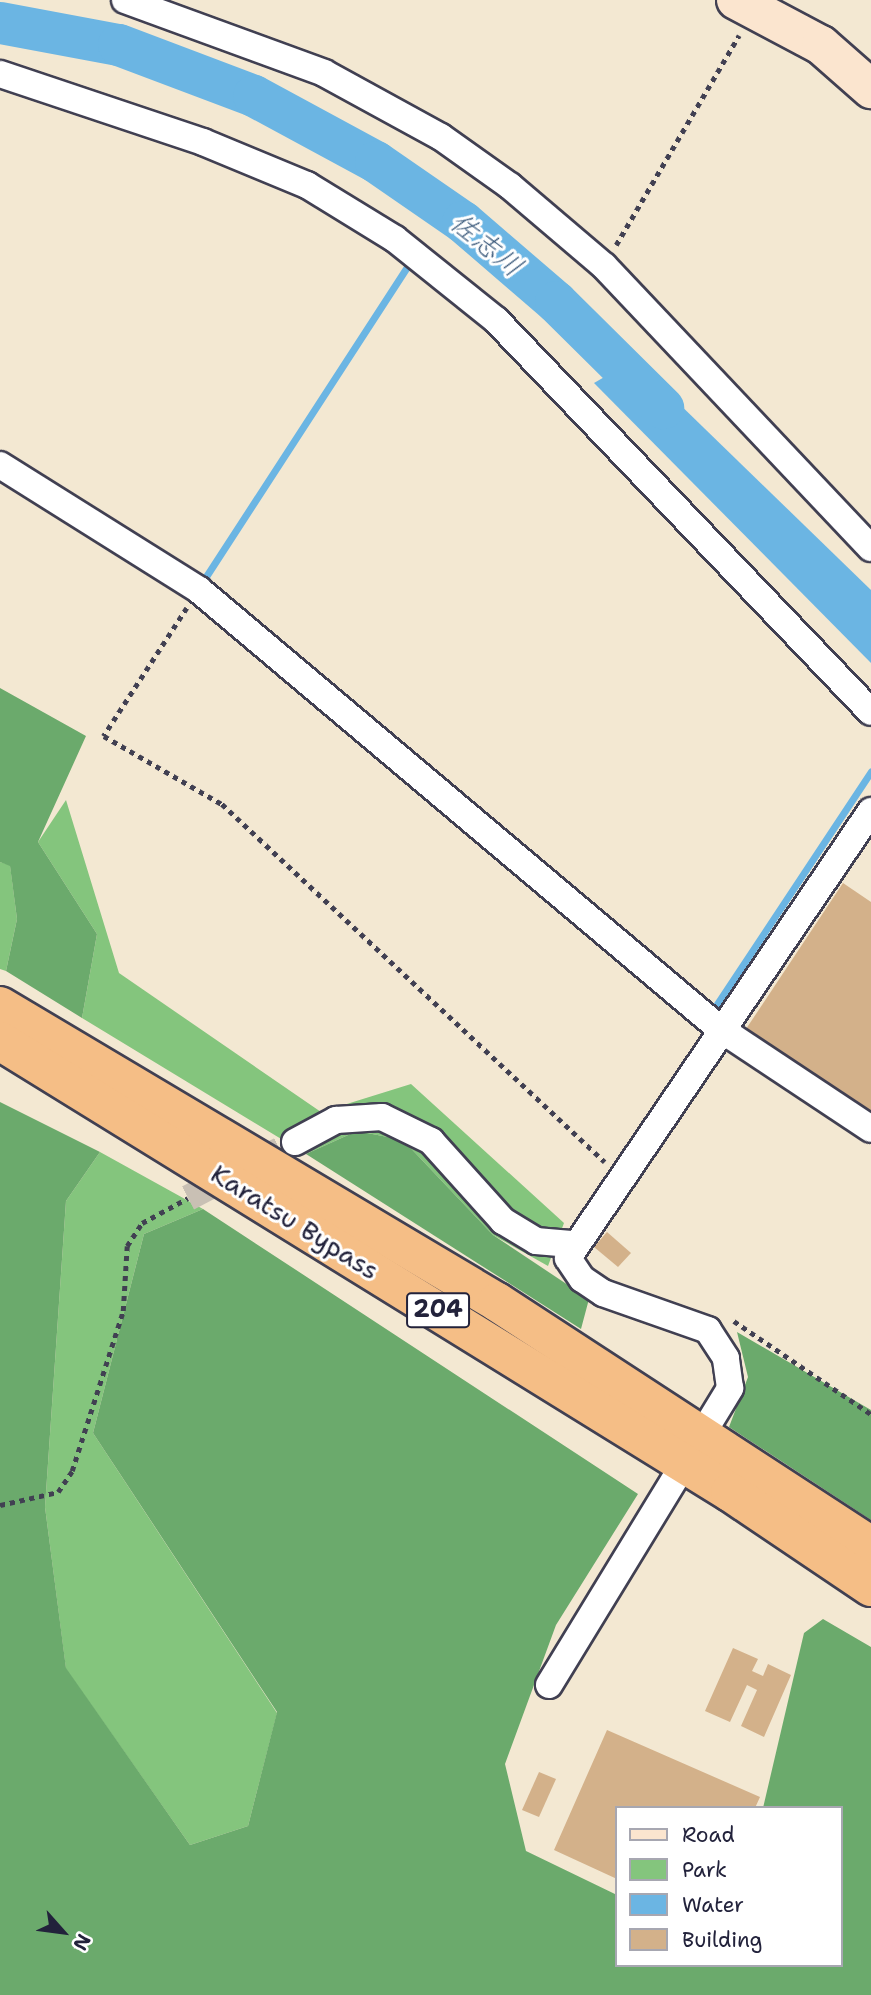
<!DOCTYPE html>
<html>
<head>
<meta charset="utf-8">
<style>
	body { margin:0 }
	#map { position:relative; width:871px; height:1995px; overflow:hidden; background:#f3e8d2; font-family:"Shantell Sans","Klee One",sans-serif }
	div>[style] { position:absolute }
	.green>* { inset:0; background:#84c57d }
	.forest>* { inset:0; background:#6baa6c }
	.water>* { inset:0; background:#6bb5e3 }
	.stream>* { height:7px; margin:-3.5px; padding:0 3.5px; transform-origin:3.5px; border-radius:3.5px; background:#6bb5e3 }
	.river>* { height:42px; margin:-21px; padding:0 21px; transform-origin:21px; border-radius:21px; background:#6bb5e3 }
	.building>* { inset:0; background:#d3b18a }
	.street-tunnel>* { height:26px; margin-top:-13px; transform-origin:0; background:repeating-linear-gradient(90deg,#c9c0b4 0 26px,transparent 0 39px) }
	.path>* { height:4.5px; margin-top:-2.25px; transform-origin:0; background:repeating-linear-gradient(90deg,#414052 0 5px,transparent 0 10px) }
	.roads { filter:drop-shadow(2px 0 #414052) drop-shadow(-2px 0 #414052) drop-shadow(0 2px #414052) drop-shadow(0 -2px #414052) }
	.street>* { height:26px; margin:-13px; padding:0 13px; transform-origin:13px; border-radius:13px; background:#fff }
	.secondary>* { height:38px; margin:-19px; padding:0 19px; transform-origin:19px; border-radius:19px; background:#fbe5cf }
	.highway>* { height:38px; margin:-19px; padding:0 19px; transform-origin:19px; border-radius:19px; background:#f5be86 }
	span { translate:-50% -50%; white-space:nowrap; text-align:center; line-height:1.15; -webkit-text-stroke:6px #fff; paint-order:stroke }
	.shield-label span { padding:2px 5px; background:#fff; border:2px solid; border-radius:5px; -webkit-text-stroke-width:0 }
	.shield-label { font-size:24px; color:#22223b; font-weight:700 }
	.street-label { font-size:26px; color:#22223b }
	.water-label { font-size:28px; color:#3f5d7e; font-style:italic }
	.legend { position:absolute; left:615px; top:1806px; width:228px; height:161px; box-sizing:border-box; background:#fff; border:2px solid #a7a7b1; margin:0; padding:9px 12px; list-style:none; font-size:21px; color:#22223b }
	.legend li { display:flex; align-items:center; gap:14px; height:35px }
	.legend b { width:35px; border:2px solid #a7a7b1 }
	.north { position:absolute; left:28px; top:1897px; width:70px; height:70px; -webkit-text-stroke:5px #fff; paint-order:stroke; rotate:118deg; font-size:19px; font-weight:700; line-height:28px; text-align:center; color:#22223b }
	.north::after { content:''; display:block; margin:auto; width:24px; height:32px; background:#22223b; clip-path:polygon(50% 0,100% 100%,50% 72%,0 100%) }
</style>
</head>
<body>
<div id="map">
	<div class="green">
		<div style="clip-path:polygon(66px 800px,119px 973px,321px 1112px,411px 1084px,564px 1223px,548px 1266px,493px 1235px,403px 1140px,357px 1131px,306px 1154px,82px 1018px,97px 934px,38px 842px)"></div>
		<div style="clip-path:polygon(0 862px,10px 865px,17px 919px,6px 971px,0 969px)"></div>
		<div style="clip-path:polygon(100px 1152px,203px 1209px,144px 1234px,93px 1433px,277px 1713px,248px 1826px,190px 1845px,66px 1669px,45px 1507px,66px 1201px)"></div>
	</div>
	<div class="forest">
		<div style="clip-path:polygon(0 688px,86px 736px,38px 842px,97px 934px,82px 1018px,6px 971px,17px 919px,10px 866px,0 862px)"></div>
		<div style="clip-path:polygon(0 1102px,100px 1152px,66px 1201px,45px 1507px,66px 1668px,190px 1845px,248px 1826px,277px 1712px,93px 1433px,144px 1234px,203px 1209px,638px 1494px,556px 1625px,505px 1764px,526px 1851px,617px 1895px,617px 1965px,841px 1965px,841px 1808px,763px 1808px,804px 1633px,823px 1619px,871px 1647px,871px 1995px,0 1995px)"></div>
		<div style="clip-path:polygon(357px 1131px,403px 1140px,493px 1235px,589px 1299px,581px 1329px,306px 1154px)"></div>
		<div style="clip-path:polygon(737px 1332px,871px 1410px,871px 1520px,729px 1427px,748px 1377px)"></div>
	</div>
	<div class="water">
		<div style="clip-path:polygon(634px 360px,871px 590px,871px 663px,594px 383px)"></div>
	</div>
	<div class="stream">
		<div style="left:205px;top:578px;width:369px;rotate:-57deg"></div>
		<div style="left:717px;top:1004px;width:279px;rotate:-56.5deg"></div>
	</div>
	<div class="river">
		<div style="left:0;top:23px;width:121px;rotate:10.5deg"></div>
		<div style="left:119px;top:45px;width:144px;rotate:20.7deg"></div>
		<div style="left:254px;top:96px;width:139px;rotate:28.4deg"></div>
		<div style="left:376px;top:162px;width:106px;rotate:34.6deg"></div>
		<div style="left:463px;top:222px;width:123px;rotate:40.7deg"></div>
		<div style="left:556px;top:302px;width:151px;rotate:44.7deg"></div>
	</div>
	<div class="building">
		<div style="clip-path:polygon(843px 883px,871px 902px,871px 1114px,746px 1029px)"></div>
		<div style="clip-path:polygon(607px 1232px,631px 1253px,618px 1267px,594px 1247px)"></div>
		<div style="clip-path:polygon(733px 1648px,758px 1659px,752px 1671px,763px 1676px,768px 1664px,791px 1675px,764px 1737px,741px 1726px,757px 1690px,747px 1685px,730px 1722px,705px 1711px)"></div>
		<div style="clip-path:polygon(607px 1730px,760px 1797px,755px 1808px,617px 1808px,617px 1879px,554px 1850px)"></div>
		<div style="clip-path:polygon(539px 1772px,556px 1779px,539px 1817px,522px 1810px)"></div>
	</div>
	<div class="street-tunnel">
		<div style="left:188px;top:1198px;width:121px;rotate:-27.6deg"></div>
	</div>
	<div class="path">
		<div style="left:616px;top:245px;width:243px;rotate:-59.6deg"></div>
		<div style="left:187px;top:608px;width:153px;rotate:123deg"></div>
		<div style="left:104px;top:736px;width:136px;rotate:30deg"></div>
		<div style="left:222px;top:804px;width:524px;rotate:43.07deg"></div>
		<div style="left:734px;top:1321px;width:166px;rotate:34.2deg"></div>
		<div style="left:0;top:1505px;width:59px;rotate:-12.6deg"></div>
		<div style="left:58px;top:1492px;width:25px;rotate:-56deg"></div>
		<div style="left:72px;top:1471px;width:168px;rotate:-72.3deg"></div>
		<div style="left:123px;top:1311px;width:65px;rotate:-86.5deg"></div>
		<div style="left:127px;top:1246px;width:27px;rotate:-57deg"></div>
		<div style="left:142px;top:1223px;width:52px;rotate:-28.5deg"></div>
	</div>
	<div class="roads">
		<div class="street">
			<div style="left:125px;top:0;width:212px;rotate:20.1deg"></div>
			<div style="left:324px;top:73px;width:133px;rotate:28.7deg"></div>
			<div style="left:441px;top:137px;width:85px;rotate:35.4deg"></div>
			<div style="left:510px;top:186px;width:123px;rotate:40.4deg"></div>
			<div style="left:604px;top:266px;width:388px;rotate:46.6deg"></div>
			<div style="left:0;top:74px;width:214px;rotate:18.5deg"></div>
			<div style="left:203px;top:142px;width:113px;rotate:22.5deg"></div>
			<div style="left:307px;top:185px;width:103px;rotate:31.5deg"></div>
			<div style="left:395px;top:239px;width:129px;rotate:38.7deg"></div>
			<div style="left:496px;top:320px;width:542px;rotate:46.27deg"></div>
			<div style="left:0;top:465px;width:235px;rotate:32.1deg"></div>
			<div style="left:199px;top:590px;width:680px;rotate:40.11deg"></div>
			<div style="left:719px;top:1028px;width:182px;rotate:33.6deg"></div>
			<div style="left:295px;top:1142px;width:47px;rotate:-28.2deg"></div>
			<div style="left:336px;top:1120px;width:46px;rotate:-3.7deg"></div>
			<div style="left:382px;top:1117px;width:55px;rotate:26.1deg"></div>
			<div style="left:431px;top:1141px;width:108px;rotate:48deg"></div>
			<div style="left:503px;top:1221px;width:39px;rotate:31deg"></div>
			<div style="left:536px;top:1241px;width:38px;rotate:5deg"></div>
			<div style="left:549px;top:1685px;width:348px;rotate:-58.6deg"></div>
			<div style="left:730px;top:1388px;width:30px;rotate:-98deg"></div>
			<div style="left:726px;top:1358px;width:33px;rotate:-123deg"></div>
			<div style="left:708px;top:1330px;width:111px;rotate:-160.6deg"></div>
			<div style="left:603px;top:1293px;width:25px;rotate:-146deg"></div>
			<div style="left:582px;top:1279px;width:25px;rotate:-124deg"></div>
			<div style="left:568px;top:1258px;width:540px;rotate:-55.87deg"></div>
		</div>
		<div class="secondary">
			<div style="left:736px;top:0;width:96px;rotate:27.9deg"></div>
			<div style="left:821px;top:45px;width:67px;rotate:41.3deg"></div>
		</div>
		<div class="highway">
			<div style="left:0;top:1006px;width:578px;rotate:30.78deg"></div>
			<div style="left:497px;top:1302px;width:447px;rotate:33.1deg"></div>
			<div style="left:0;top:1041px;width:858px;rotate:31.71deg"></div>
			<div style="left:730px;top:1492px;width:170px;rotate:34deg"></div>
		</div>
	</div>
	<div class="shield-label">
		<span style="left:438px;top:1310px">204</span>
	</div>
	<div class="street-label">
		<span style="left:295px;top:1222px;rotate:32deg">Karatsu Bypass</span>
	</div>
	<div class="water-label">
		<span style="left:487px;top:244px;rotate:39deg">佐志川</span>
	</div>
	<ul class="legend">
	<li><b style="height:9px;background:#fbe5cf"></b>Road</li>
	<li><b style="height:19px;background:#84c57d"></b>Park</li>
	<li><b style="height:19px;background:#6bb5e3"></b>Water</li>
	<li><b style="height:19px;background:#d3b18a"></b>Building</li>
	</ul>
	<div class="north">N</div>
</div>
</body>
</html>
